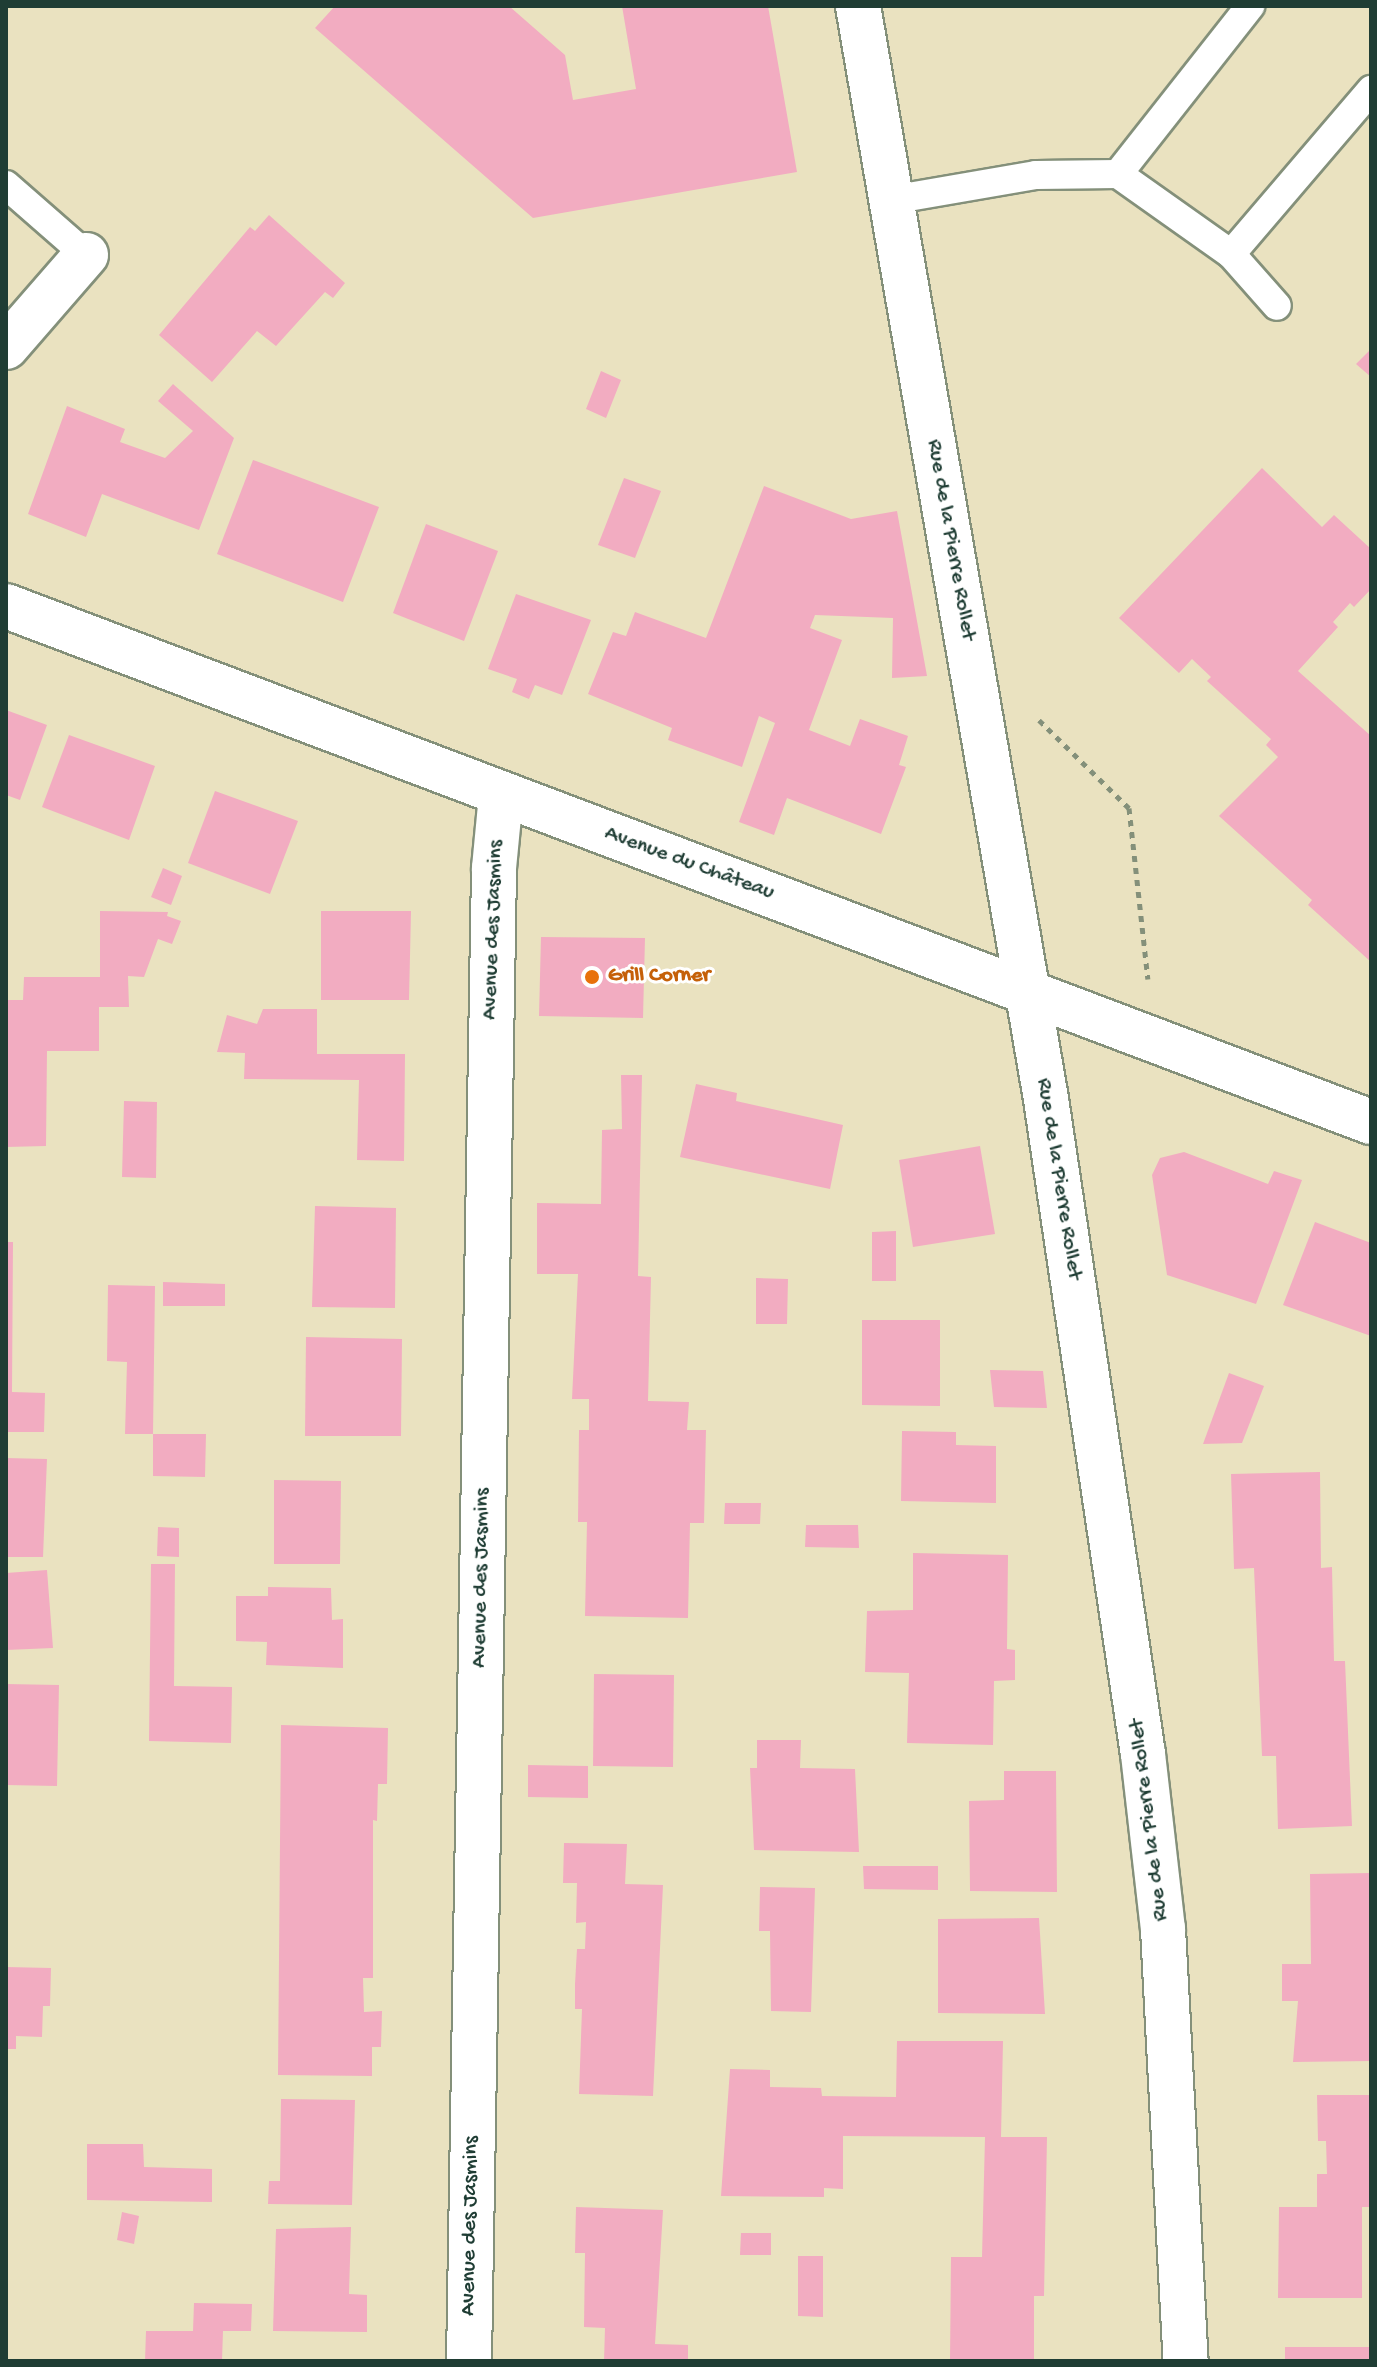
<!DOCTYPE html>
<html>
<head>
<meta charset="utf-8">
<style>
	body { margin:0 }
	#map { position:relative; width:1377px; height:2367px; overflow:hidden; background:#eae2c0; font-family:"Gochi Hand",sans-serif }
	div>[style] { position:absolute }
	.building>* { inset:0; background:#f2acc1 }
	.path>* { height:5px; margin-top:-2.5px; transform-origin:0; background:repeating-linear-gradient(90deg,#84907a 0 6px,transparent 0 12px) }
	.roads { filter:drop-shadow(2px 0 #84907a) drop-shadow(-2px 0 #84907a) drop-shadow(0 2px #84907a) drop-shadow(0 -2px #84907a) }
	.service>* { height:28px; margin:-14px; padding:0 14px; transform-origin:14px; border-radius:14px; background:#fff }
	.minor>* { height:44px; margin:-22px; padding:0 22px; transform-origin:22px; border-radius:22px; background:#fff }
	.tertiary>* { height:44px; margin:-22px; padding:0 22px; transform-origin:22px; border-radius:22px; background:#fff }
	.dots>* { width:22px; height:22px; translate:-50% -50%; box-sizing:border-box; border:4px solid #fff; border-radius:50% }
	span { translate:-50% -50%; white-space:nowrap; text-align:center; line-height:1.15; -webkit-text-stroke:6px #fff; paint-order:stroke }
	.street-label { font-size:22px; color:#1f3d34 }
	.food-label { font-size:22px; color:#c56008; font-weight:700 }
	.left { translate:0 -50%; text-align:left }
	.frame { position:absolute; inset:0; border:8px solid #1f3d34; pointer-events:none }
</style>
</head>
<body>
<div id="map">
	<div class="building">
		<div style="clip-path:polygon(335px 6px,509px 6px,565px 55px,573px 100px,636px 89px,622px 6px,768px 6px,797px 172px,533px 218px,315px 28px)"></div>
		<div style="clip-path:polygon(269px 215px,345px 283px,333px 298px,325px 292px,276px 346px,257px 331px,212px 382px,159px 335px,250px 227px,255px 231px)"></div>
		<div style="clip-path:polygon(1371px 349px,1371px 377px,1356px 364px)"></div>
		<div style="clip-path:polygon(601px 371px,621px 380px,606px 418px,586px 409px)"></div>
		<div style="clip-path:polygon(173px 384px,234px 438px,199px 530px,102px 494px,86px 537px,28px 514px,67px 406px,125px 429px,120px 442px,165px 458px,193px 431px,158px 401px)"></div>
		<div style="clip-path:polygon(253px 460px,379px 507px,343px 602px,217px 554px)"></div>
		<div style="clip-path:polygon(1262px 468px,1322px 527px,1334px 515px,1371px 549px,1371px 589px,1354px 607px,1350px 603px,1333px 622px,1338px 627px,1298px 671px,1371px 736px,1371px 962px,1308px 905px,1312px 900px,1219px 816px,1278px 757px,1266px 745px,1271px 739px,1207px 681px,1211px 677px,1192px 659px,1179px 673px,1119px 618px)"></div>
		<div style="clip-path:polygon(624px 478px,661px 491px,635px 558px,598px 545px)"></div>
		<div style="clip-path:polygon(764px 486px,851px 519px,897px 511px,927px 676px,892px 678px,893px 618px,815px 615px,810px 628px,842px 640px,809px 730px,850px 746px,860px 719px,908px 736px,899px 765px,906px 767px,881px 834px,787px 798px,774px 835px,739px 822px,775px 723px,759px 716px,742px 767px,668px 740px,672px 728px,588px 694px,613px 632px,626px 636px,635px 612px,706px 638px)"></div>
		<div style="clip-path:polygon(426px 524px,498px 551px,464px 641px,393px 613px)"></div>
		<div style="clip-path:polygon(516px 594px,591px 620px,562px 695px,535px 685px,529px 699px,512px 692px,517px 679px,488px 669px)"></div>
		<div style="clip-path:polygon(6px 710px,47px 725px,20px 800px,6px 795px)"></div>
		<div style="clip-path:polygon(69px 735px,155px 766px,129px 840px,42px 807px)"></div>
		<div style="clip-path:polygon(215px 791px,298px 821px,270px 894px,188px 863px)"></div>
		<div style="clip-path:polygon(163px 868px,182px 876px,171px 905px,151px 897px)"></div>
		<div style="clip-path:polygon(100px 911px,168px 912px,167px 916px,181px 921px,172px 944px,158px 939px,144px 977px,128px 976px,129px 1007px,99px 1007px,99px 1051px,47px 1051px,46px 1146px,6px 1147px,6px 1000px,23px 1000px,24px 977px,100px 977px)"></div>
		<div style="clip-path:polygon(321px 911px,411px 911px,409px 1000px,321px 1000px)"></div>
		<div style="clip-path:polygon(541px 937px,645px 938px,643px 1018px,539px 1016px)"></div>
		<div style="clip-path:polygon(263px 1009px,317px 1009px,317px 1054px,405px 1054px,404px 1161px,357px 1160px,359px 1080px,244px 1079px,245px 1053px,217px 1052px,227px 1015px,257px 1024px)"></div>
		<div style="clip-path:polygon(621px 1075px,642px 1075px,638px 1276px,651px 1277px,648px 1401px,689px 1402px,687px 1430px,706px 1430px,704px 1523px,690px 1523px,688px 1618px,585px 1616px,587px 1522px,578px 1522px,579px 1430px,589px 1430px,589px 1399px,572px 1399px,578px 1274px,537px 1274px,537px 1203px,601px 1204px,602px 1130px,622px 1129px)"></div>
		<div style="clip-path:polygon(696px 1084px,737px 1093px,736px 1101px,843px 1125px,830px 1189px,680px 1157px)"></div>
		<div style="clip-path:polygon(124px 1101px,157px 1102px,156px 1178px,122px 1177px)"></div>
		<div style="clip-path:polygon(980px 1146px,995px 1234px,913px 1247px,899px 1160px)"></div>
		<div style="clip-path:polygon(1184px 1152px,1268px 1184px,1274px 1171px,1302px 1180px,1256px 1304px,1167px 1275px,1152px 1175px,1160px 1158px)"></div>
		<div style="clip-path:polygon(315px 1206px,396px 1208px,395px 1308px,312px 1307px)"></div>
		<div style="clip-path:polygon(1315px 1222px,1371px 1243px,1371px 1336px,1283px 1305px)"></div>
		<div style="clip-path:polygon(896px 1231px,896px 1281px,872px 1281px,872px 1232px)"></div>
		<div style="clip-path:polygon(6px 1242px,13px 1242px,12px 1392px,45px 1393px,44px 1432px,6px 1432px)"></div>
		<div style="clip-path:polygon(756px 1278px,788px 1279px,787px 1324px,756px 1324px)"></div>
		<div style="clip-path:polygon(163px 1282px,225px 1284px,225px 1306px,163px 1306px)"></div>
		<div style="clip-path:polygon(108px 1285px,155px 1286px,153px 1434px,125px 1434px,127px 1362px,107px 1361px)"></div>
		<div style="clip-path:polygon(862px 1320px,940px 1320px,940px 1406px,862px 1405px)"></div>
		<div style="clip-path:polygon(306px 1337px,402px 1339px,401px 1436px,305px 1436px)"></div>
		<div style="clip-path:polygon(990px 1370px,1043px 1371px,1047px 1408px,994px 1407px)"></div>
		<div style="clip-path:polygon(1229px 1373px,1264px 1386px,1242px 1443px,1203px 1444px)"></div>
		<div style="clip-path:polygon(902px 1431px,956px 1432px,956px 1445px,996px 1446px,996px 1503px,901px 1501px)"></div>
		<div style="clip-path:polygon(153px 1434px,206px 1434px,205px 1477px,153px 1476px)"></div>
		<div style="clip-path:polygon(6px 1458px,47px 1459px,43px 1557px,6px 1557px)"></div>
		<div style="clip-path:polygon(1320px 1472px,1321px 1568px,1332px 1567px,1334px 1661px,1345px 1661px,1352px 1826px,1278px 1829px,1276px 1756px,1262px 1756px,1254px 1568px,1234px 1569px,1231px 1474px)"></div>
		<div style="clip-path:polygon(274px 1480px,341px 1481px,340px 1564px,274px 1564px)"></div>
		<div style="clip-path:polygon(725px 1503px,761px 1503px,760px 1524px,724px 1524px)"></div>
		<div style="clip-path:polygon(806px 1525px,858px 1525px,859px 1548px,805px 1547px)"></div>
		<div style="clip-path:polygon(158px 1527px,179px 1528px,179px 1557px,157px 1556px)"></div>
		<div style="clip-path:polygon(913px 1553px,1008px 1555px,1007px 1649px,1015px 1650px,1015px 1680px,994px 1681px,993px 1745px,907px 1743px,909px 1673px,865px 1672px,867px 1611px,913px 1610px)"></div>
		<div style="clip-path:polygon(151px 1564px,175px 1564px,174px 1686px,232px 1687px,231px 1743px,149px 1741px)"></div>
		<div style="clip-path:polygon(47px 1570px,53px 1648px,6px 1650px,6px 1573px)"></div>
		<div style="clip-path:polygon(268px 1587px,331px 1588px,332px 1620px,343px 1619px,343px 1668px,266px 1665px,267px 1642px,236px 1641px,236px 1596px,268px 1596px)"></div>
		<div style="clip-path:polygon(594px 1674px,674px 1675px,673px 1767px,593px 1766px)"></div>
		<div style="clip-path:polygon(6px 1684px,59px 1685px,57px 1786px,6px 1785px)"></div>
		<div style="clip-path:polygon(281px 1725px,388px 1728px,387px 1784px,378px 1784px,377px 1821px,373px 1820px,373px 1978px,363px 1978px,364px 2012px,382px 2011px,381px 2047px,372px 2047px,372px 2076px,278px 2075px)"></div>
		<div style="clip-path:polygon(757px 1740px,801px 1740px,800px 1768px,855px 1769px,859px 1852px,754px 1850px,750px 1768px,757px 1768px)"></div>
		<div style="clip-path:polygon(528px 1765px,588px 1766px,588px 1798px,528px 1797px)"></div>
		<div style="clip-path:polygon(1004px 1771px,1056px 1771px,1057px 1892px,970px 1891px,969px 1801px,1004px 1800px)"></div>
		<div style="clip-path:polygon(564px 1843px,627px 1844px,625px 1884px,663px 1885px,653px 2096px,579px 2094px,582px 2009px,575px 2009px,575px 1984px,577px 1949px,585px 1949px,586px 1922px,576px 1923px,577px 1883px,563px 1883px)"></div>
		<div style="clip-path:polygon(863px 1866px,938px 1866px,938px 1890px,864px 1889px)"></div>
		<div style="clip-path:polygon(1371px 1873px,1371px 2061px,1293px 2062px,1298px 2001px,1282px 2001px,1282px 1964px,1311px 1964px,1310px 1874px)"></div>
		<div style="clip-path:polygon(760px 1887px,815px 1888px,811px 2012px,771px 2011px,770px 1931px,759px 1931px)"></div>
		<div style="clip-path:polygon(1039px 1918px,1045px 2014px,938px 2013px,938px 1919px)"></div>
		<div style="clip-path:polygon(6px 1967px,51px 1968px,50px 2006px,43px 2006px,42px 2037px,16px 2036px,16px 2049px,6px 2049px)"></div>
		<div style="clip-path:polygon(897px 2041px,1003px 2041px,1001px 2137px,1047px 2137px,1044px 2296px,1034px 2296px,1034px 2361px,950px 2361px,951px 2257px,982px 2257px,985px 2137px,843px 2136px,843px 2189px,824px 2188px,824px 2197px,721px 2196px,730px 2069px,770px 2070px,770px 2087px,821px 2088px,822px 2096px,896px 2097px)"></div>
		<div style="clip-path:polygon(1317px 2095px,1371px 2095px,1371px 2207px,1362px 2207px,1362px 2298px,1278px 2298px,1279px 2207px,1317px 2207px,1317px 2174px,1327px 2174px,1326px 2141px,1318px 2141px)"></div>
		<div style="clip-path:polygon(281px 2099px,355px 2100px,352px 2205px,268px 2204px,269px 2181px,280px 2181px)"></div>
		<div style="clip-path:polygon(87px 2144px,143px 2144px,144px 2167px,212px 2169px,212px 2202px,87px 2200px)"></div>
		<div style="clip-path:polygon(576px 2207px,663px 2210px,655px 2344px,688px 2345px,688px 2361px,604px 2361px,605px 2328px,584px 2327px,585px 2253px,575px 2253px)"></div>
		<div style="clip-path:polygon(122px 2212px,139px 2216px,134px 2244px,117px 2240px)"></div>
		<div style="clip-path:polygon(351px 2227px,349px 2294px,367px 2295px,367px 2332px,273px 2331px,276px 2229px)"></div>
		<div style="clip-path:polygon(741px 2233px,771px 2233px,771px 2255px,740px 2255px)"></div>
		<div style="clip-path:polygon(798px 2256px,823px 2256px,823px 2317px,798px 2316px)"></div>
		<div style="clip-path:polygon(194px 2303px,252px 2304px,251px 2331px,223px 2331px,222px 2361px,145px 2361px,146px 2331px,193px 2331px)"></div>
		<div style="clip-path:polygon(1285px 2347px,1370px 2347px,1370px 2361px,1285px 2361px)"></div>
	</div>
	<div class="path">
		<div style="left:1039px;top:720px;width:126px;rotate:44.4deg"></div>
		<div style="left:1129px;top:808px;width:172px;rotate:83.7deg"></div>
	</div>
	<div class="roads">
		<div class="service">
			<div style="left:1118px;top:174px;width:214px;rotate:-51.8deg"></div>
			<div style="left:6px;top:185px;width:106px;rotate:41.2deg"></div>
			<div style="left:891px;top:200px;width:147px;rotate:-9.8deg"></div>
			<div style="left:1036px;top:175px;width:82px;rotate:-0.7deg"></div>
			<div style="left:1118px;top:174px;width:138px;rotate:35.3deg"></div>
			<div style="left:1231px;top:254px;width:69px;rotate:48.5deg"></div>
			<div style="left:1231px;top:254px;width:216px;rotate:-49.5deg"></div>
		</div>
		<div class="minor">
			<div style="left:6px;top:347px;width:122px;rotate:-49deg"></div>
			<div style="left:469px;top:2361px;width:1493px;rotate:-89.04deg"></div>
			<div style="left:494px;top:868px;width:73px;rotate:-84.5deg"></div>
		</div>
		<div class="tertiary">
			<div style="left:858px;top:6px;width:1109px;rotate:80.24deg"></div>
			<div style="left:1046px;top:1099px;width:662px;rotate:81.58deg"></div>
			<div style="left:1143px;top:1754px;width:176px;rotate:83.5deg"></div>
			<div style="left:1163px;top:1929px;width:433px;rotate:87deg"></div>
			<div style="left:6px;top:606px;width:1459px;rotate:20.71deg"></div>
		</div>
	</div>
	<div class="dots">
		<div style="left:592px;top:977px;background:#e8710a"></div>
	</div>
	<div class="street-label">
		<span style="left:950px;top:540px;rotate:80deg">Rue de la Pierre Rollet</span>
		<span style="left:689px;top:864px;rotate:20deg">Avenue du Château</span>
		<span style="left:494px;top:930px;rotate:-88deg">Avenue des Jasmins</span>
		<span style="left:1058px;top:1179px;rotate:81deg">Rue de la Pierre Rollet</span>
		<span style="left:482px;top:1578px;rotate:-89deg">Avenue des Jasmins</span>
		<span style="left:1150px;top:1820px;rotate:-97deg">Rue de la Pierre Rollet</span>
		<span style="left:471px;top:2226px;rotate:-89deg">Avenue des Jasmins</span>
	</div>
	<div class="food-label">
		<span class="left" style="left:608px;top:977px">Grill Corner</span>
	</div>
	<div class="frame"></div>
</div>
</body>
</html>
